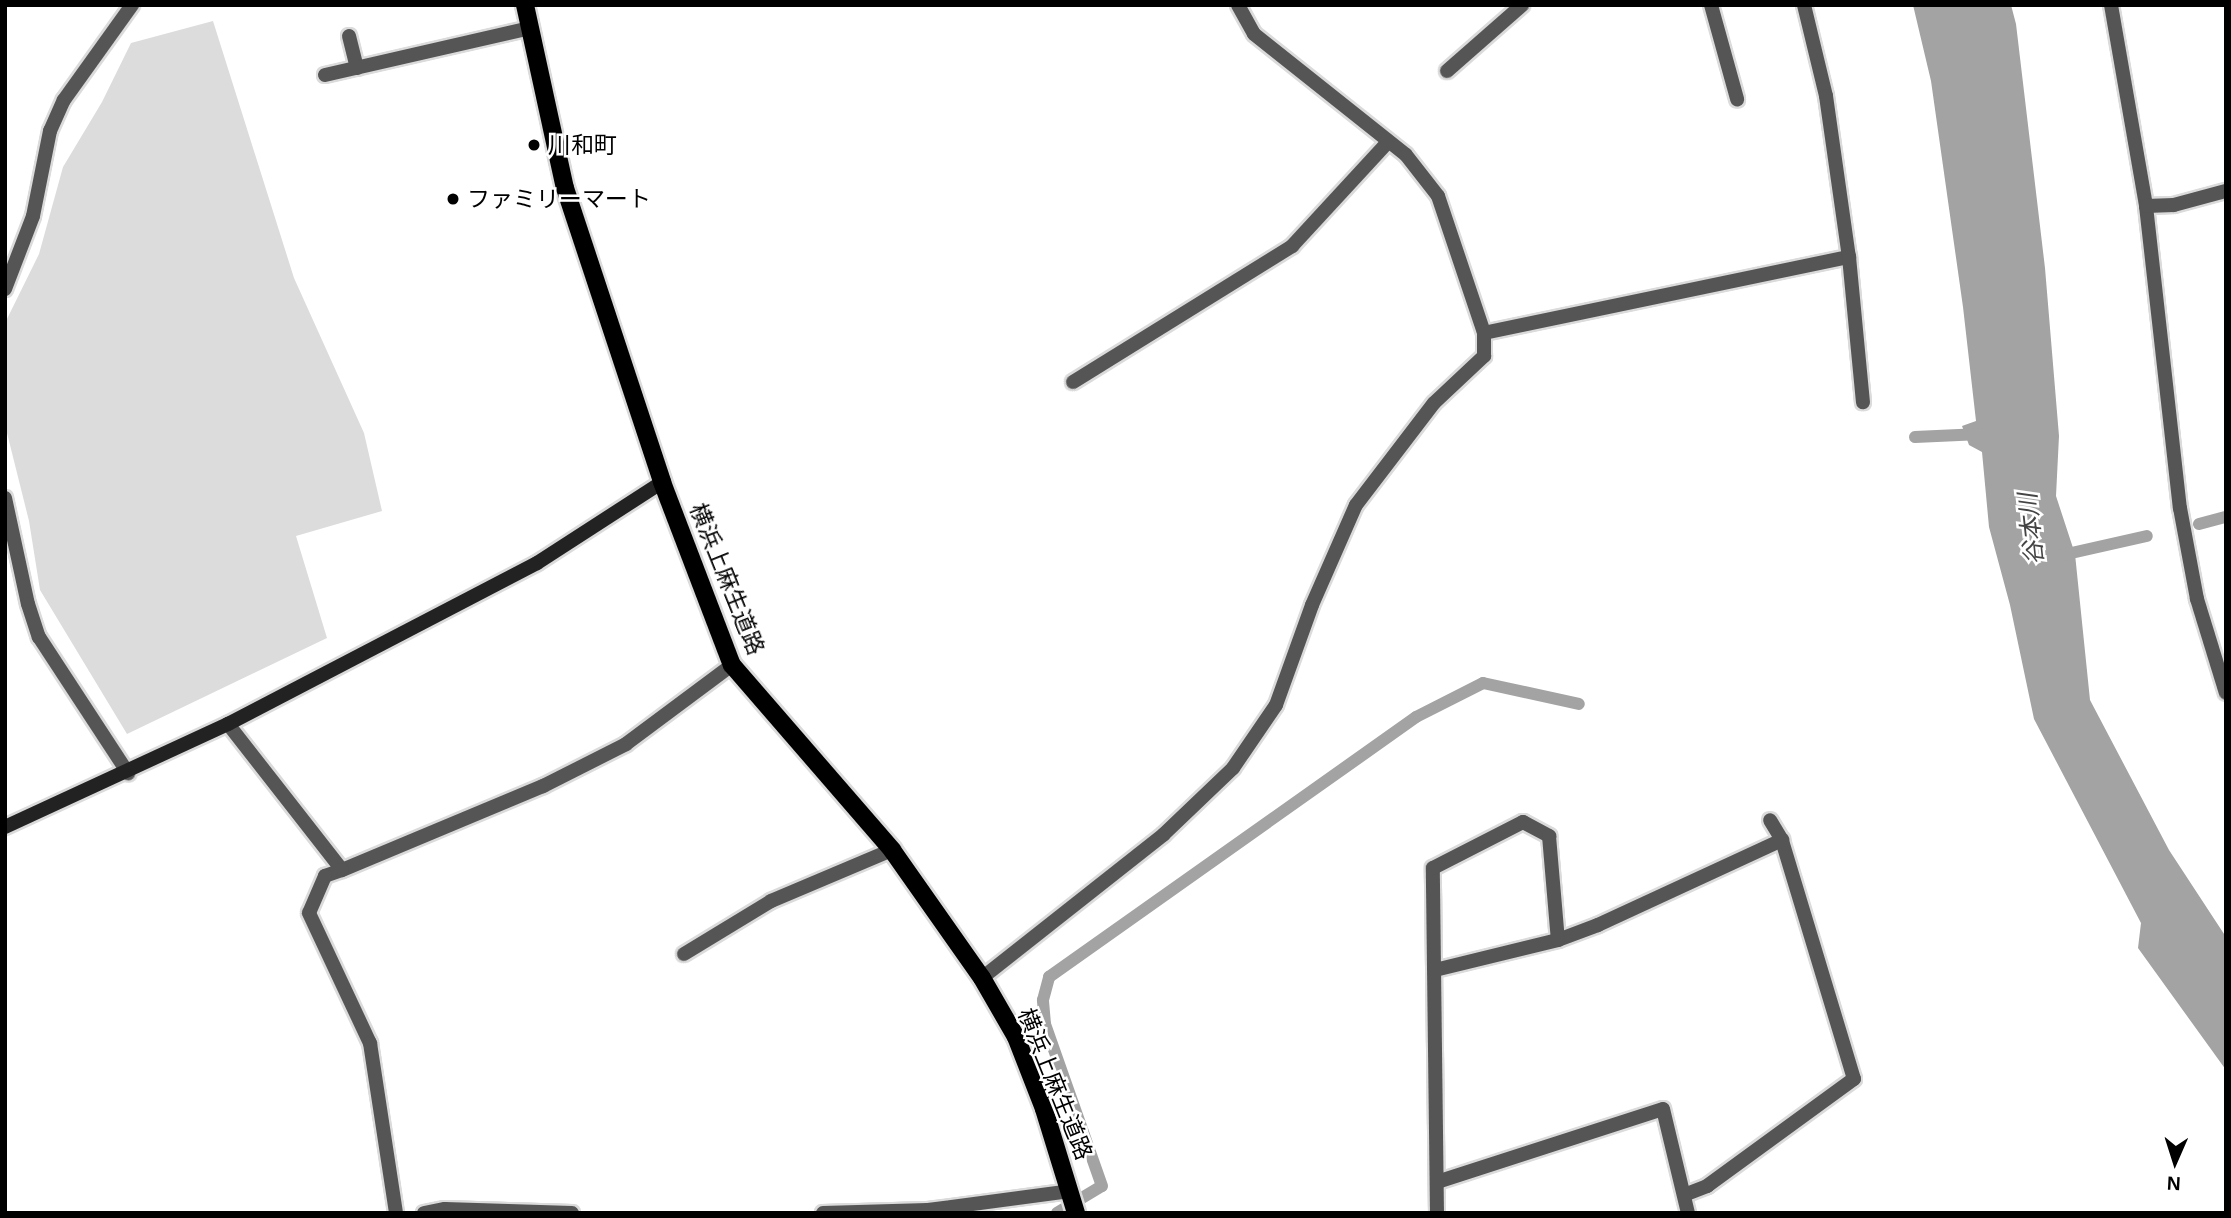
<!DOCTYPE html>
<html>
<head>
<meta charset="utf-8">
<style>
	body { margin:0 }
	#map { position:relative; width:2231px; height:1218px; overflow:hidden; background:#fff; font-family:Arial,"Noto Sans JP",sans-serif }
	div>[style] { position:absolute }
	.green>* { inset:0; background:#dcdcdc }
	.water>* { inset:0; background:#a3a3a3 }
	.stream>* { height:12px; margin:-6px; padding:0 6px; transform-origin:6px; border-radius:6px; background:#a3a3a3 }
	.roads { filter:drop-shadow(2px 0 #dbdbdb) drop-shadow(-2px 0 #dbdbdb) drop-shadow(0 2px #dbdbdb) drop-shadow(0 -2px #dbdbdb) }
	.lane>* { height:14px; margin:-7px; padding:0 7px; transform-origin:7px; border-radius:7px; background:#555 }
	.street>* { height:14px; margin:-7px; padding:0 7px; transform-origin:7px; border-radius:7px; background:#555 }
	.secondary>* { height:14px; margin:-7px; padding:0 7px; transform-origin:7px; border-radius:7px; background:#222 }
	.primary>* { height:18px; margin:-9px; padding:0 9px; transform-origin:9px; border-radius:9px; background:#000 }
	.dots>* { width:19px; height:19px; translate:-50% -50%; box-sizing:border-box; border:4px solid #fff; border-radius:50% }
	span { translate:-50% -50%; white-space:nowrap; text-align:center; line-height:1.15; -webkit-text-stroke:5px #fff; paint-order:stroke }
	.poi-label { font-size:23px; color:#000 }
	.left { translate:0 -50%; text-align:left }
	.street-label { font-size:23px; color:#000 }
	.water-label { font-size:24px; color:#444; font-style:italic }
	.frame { position:absolute; inset:0; border:7px solid #000; pointer-events:none }
	.north { position:absolute; left:2140px; top:1127px; width:70px; height:70px; -webkit-text-stroke:5px #fff; paint-order:stroke; rotate:183deg; font-size:19px; font-weight:700; line-height:28px; text-align:center; color:#000 }
	.north::after { content:''; display:block; margin:auto; width:24px; height:32px; background:#000; clip-path:polygon(50% 0,100% 100%,50% 72%,0 100%) }
</style>
</head>
<body>
<div id="map">
	<div class="green">
		<div style="clip-path:polygon(213px 21px,294px 278px,364px 433px,382px 511px,296px 536px,327px 638px,127px 734px,40px 590px,29px 521px,5px 425px,5px 323px,39px 254px,63px 167px,102px 102px,131px 43px)"></div>
	</div>
	<div class="water">
		<div style="clip-path:polygon(1913px 5px,2011px 5px,2016px 24px,2045px 268px,2059px 436px,2056px 496px,2075px 554px,2090px 700px,2169px 850px,2226px 937px,2226px 1070px,2138px 948px,2141px 923px,2034px 719px,2010px 605px,1989px 527px,1982px 452px,1969px 445px,1962px 426px,1976px 421px,1963px 307px,1931px 81px)"></div>
	</div>
	<div class="stream">
		<div style="left:1915px;top:437px;width:66px;rotate:-2.6deg"></div>
		<div style="left:2199px;top:524px;width:28px;rotate:-15deg"></div>
		<div style="left:2058px;top:556px;width:91px;rotate:-12.7deg"></div>
		<div style="left:1057px;top:1213px;width:52px;rotate:-31deg"></div>
		<div style="left:1102px;top:1186px;width:172px;rotate:-109.4deg"></div>
		<div style="left:1045px;top:1024px;width:24px;rotate:-95deg"></div>
		<div style="left:1043px;top:1000px;width:24px;rotate:-75deg"></div>
		<div style="left:1049px;top:977px;width:450px;rotate:-35.3deg"></div>
		<div style="left:1416px;top:717px;width:75px;rotate:-26.9deg"></div>
		<div style="left:1483px;top:683px;width:98px;rotate:12.3deg"></div>
	</div>
	<div class="roads">
		<div class="lane">
			<div style="left:1238px;top:5px;width:33px;rotate:61deg"></div>
			<div style="left:1254px;top:34px;width:194px;rotate:38.5deg"></div>
			<div style="left:1406px;top:155px;width:52px;rotate:52deg"></div>
			<div style="left:1438px;top:196px;width:145px;rotate:71.4deg"></div>
			<div style="left:1711px;top:5px;width:98px;rotate:74.5deg"></div>
			<div style="left:2111px;top:5px;width:204px;rotate:80.1deg"></div>
			<div style="left:2146px;top:206px;width:304px;rotate:83.6deg"></div>
			<div style="left:2180px;top:508px;width:93px;rotate:79.4deg"></div>
			<div style="left:2197px;top:599px;width:98px;rotate:72.9deg"></div>
			<div style="left:349px;top:36px;width:33px;rotate:76deg"></div>
			<div style="left:1447px;top:71px;width:100px;rotate:-41.3deg"></div>
			<div style="left:325px;top:75px;width:210px;rotate:-12.9deg"></div>
			<div style="left:1073px;top:382px;width:258px;rotate:-31.8deg"></div>
			<div style="left:1292px;top:246px;width:142px;rotate:-47.3deg"></div>
			<div style="left:342px;top:870px;width:218px;rotate:-22.7deg"></div>
			<div style="left:543px;top:786px;width:93px;rotate:-26.8deg"></div>
			<div style="left:626px;top:744px;width:132px;rotate:-36.7deg"></div>
			<div style="left:982px;top:978px;width:231px;rotate:-38.3deg"></div>
			<div style="left:1163px;top:835px;width:97px;rotate:-43.7deg"></div>
			<div style="left:1233px;top:768px;width:76px;rotate:-55.7deg"></div>
			<div style="left:1276px;top:705px;width:106px;rotate:-70.2deg"></div>
			<div style="left:1312px;top:605px;width:109px;rotate:-66.3deg"></div>
			<div style="left:1356px;top:505px;width:128px;rotate:-52.6deg"></div>
			<div style="left:1434px;top:403px;width:69px;rotate:-43.2deg"></div>
			<div style="left:1484px;top:356px;width:23px;rotate:-90deg"></div>
			<div style="left:1484px;top:333px;width:373px;rotate:-11.8deg"></div>
			<div style="left:1684px;top:1195px;width:25px;rotate:-21deg"></div>
			<div style="left:1707px;top:1186px;width:182px;rotate:-36.1deg"></div>
			<div style="left:1854px;top:1079px;width:250px;rotate:-106.8deg"></div>
			<div style="left:1782px;top:840px;width:23px;rotate:-121deg"></div>
		</div>
		<div class="street">
			<div style="left:1804px;top:5px;width:94px;rotate:76.4deg"></div>
			<div style="left:1826px;top:96px;width:163px;rotate:81.9deg"></div>
			<div style="left:1849px;top:257px;width:146px;rotate:84.5deg"></div>
			<div style="left:2146px;top:206px;width:28px;rotate:-2deg"></div>
			<div style="left:2174px;top:205px;width:54px;rotate:-15.1deg"></div>
			<div style="left:5px;top:289px;width:78px;rotate:-69deg"></div>
			<div style="left:33px;top:216px;width:87px;rotate:-78.7deg"></div>
			<div style="left:50px;top:131px;width:34px;rotate:-66deg"></div>
			<div style="left:64px;top:100px;width:117px;rotate:-54.4deg"></div>
			<div style="left:5px;top:498px;width:108px;rotate:77.8deg"></div>
			<div style="left:28px;top:604px;width:35px;rotate:72deg"></div>
			<div style="left:39px;top:637px;width:163px;rotate:56.8deg"></div>
			<div style="left:228px;top:724px;width:185px;rotate:52deg"></div>
			<div style="left:342px;top:870px;width:18px;rotate:161deg"></div>
			<div style="left:325px;top:876px;width:40px;rotate:113.4deg"></div>
			<div style="left:309px;top:913px;width:144px;rotate:64.9deg"></div>
			<div style="left:370px;top:1043px;width:172px;rotate:81.3deg"></div>
			<div style="left:684px;top:954px;width:102px;rotate:-31.3deg"></div>
			<div style="left:771px;top:901px;width:131px;rotate:-22.9deg"></div>
			<div style="left:1435px;top:970px;width:127px;rotate:-13.7deg"></div>
			<div style="left:1558px;top:940px;width:43px;rotate:-20.6deg"></div>
			<div style="left:1598px;top:925px;width:203px;rotate:-24.8deg"></div>
			<div style="left:1437px;top:1182px;width:237px;rotate:-17.9deg"></div>
			<div style="left:1663px;top:1109px;width:107px;rotate:76.5deg"></div>
			<div style="left:424px;top:1213px;width:21px;rotate:-11deg"></div>
			<div style="left:445px;top:1209px;width:127px;rotate:1.8deg"></div>
			<div style="left:823px;top:1213px;width:105px;rotate:-1.6deg"></div>
			<div style="left:928px;top:1210px;width:143px;rotate:-7.6deg"></div>
			<div style="left:1437px;top:1213px;width:345px;rotate:-90.7deg"></div>
			<div style="left:1433px;top:868px;width:101px;rotate:-27.1deg"></div>
			<div style="left:1523px;top:822px;width:30px;rotate:28deg"></div>
			<div style="left:1549px;top:836px;width:104px;rotate:85.1deg"></div>
		</div>
		<div class="secondary">
			<div style="left:5px;top:827px;width:246px;rotate:-24.8deg"></div>
			<div style="left:228px;top:724px;width:348px;rotate:-27.5deg"></div>
			<div style="left:537px;top:563px;width:149px;rotate:-32.9deg"></div>
		</div>
		<div class="primary">
			<div style="left:525px;top:5px;width:187px;rotate:77.7deg"></div>
			<div style="left:565px;top:188px;width:310px;rotate:71.7deg"></div>
			<div style="left:662px;top:482px;width:196px;rotate:69.1deg"></div>
			<div style="left:732px;top:665px;width:245px;rotate:49.1deg"></div>
			<div style="left:892px;top:850px;width:156px;rotate:54.9deg"></div>
			<div style="left:982px;top:978px;width:68px;rotate:60deg"></div>
			<div style="left:1016px;top:1037px;width:77px;rotate:68.7deg"></div>
			<div style="left:1044px;top:1109px;width:109px;rotate:72.9deg"></div>
		</div>
	</div>
	<div class="dots">
		<div style="left:534px;top:145px;background:#000"></div>
		<div style="left:453px;top:199px;background:#000"></div>
	</div>
	<div class="poi-label">
		<span class="left" style="left:548px;top:145px">川和町</span>
		<span class="left" style="left:467px;top:199px">ファミリーマート</span>
	</div>
	<div class="street-label">
		<span style="left:727px;top:579px;rotate:68deg">横浜上麻生道路</span>
		<span style="left:1055px;top:1084px;rotate:68deg">横浜上麻生道路</span>
	</div>
	<div class="water-label">
		<span style="left:2031px;top:529px;rotate:-96deg">谷本川</span>
	</div>
	<div class="frame"></div>
	<div class="north">N</div>
</div>
</body>
</html>
